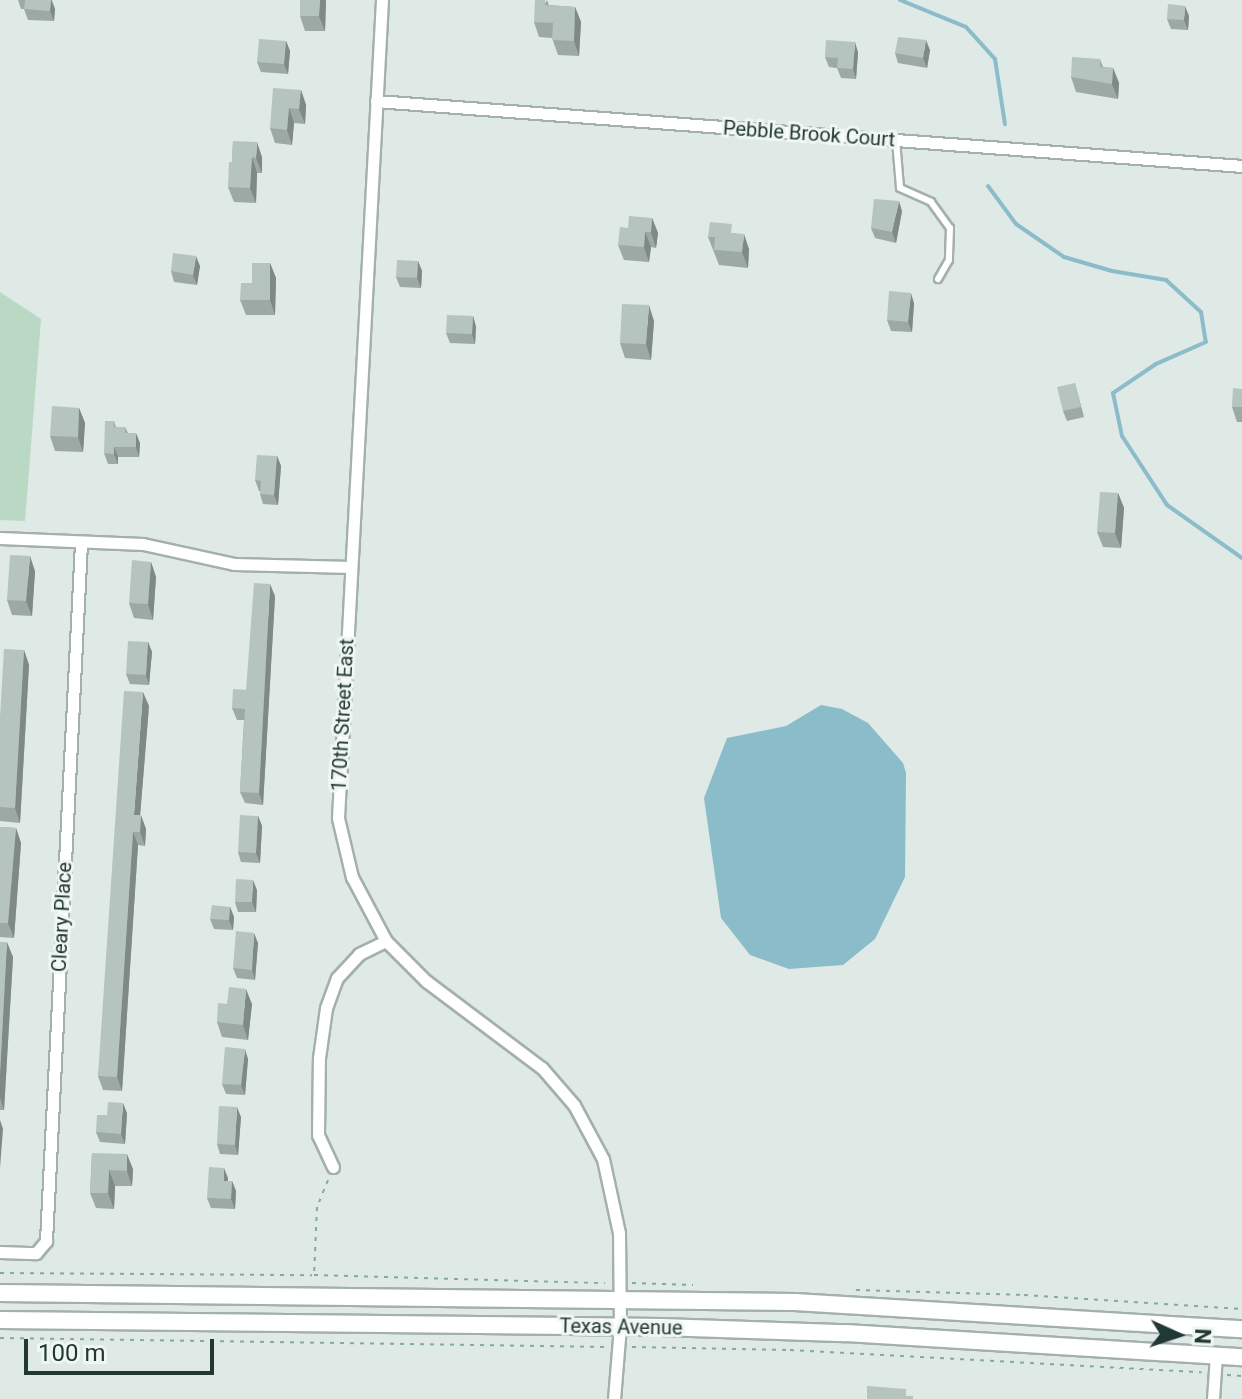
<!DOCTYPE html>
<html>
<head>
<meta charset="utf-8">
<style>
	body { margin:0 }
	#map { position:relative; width:1242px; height:1399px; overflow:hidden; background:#dfe9e6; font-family:Roboto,sans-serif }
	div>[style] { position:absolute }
	.green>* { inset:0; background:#bad9c4 }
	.water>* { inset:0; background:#8bbcca }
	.stream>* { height:4px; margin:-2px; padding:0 2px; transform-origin:2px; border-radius:2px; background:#8bbcca }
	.path>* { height:2px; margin-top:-1px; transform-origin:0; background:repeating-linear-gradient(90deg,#82aaa1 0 4px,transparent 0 10px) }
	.roads { filter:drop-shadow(2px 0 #a3b0ad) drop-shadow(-2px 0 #a3b0ad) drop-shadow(0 2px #a3b0ad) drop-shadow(0 -2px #a3b0ad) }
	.lane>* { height:6px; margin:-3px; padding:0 3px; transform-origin:3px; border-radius:3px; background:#fff }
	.street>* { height:11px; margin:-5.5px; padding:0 5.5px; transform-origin:5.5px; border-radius:5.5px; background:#fff }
	.secondary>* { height:16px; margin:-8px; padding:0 8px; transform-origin:8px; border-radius:8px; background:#fff }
	.wall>* { inset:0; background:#9ca9a4 }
	.shaded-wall>* { inset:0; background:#7f8986 }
	.building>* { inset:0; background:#b5c4bf }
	span { translate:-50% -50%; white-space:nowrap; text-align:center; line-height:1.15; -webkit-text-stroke:6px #eff6f3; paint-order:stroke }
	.street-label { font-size:20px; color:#223834 }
	.north { position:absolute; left:1138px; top:1295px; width:80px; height:80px; -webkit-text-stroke:6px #eff6f3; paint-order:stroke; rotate:93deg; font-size:22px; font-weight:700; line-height:32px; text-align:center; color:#223834 }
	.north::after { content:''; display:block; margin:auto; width:28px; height:36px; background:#223834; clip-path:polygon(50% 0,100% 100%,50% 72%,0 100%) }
	.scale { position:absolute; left:24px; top:1339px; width:190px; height:36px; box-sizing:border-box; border:4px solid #223834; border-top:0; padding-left:10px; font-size:24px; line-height:28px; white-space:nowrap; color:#223834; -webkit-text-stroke:6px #eff6f3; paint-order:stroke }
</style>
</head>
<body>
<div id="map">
	<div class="green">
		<div style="clip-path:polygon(0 292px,41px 319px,25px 521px,0 520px)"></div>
	</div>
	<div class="water">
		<div style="clip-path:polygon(821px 705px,842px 709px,868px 723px,903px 763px,906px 773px,905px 877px,875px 939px,843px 965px,789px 969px,750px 955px,721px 918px,704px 798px,727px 738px,786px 726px)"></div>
	</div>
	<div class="stream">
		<div style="left:900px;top:0;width:71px;rotate:22.2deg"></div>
		<div style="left:966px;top:27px;width:43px;rotate:47.8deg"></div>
		<div style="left:995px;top:59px;width:66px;rotate:81.3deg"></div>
		<div style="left:988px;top:186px;width:47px;rotate:53.6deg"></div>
		<div style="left:1016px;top:224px;width:58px;rotate:34.5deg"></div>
		<div style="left:1064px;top:257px;width:50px;rotate:16.3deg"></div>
		<div style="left:1112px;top:271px;width:55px;rotate:9.5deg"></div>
		<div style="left:1166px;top:280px;width:47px;rotate:42.4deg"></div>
		<div style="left:1201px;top:312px;width:30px;rotate:81deg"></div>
		<div style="left:1206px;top:342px;width:55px;rotate:156.3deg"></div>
		<div style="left:1156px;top:364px;width:52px;rotate:146deg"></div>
		<div style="left:1113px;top:393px;width:44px;rotate:78.2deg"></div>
		<div style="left:1122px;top:436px;width:82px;rotate:56.9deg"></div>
		<div style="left:1167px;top:505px;width:92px;rotate:35.2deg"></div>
	</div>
	<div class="path">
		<div style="left:328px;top:1180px;width:29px;rotate:112deg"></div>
		<div style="left:317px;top:1207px;width:68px;rotate:92.5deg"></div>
		<div style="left:314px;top:1275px;width:291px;rotate:1.6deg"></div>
		<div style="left:0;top:1273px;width:312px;rotate:0.4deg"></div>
		<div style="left:632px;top:1283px;width:61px;rotate:1.9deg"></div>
		<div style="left:856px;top:1290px;width:168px;rotate:1.7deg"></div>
		<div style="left:1024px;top:1295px;width:218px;rotate:3.7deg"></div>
		<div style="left:0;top:1338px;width:606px;rotate:0.85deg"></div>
		<div style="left:632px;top:1347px;width:158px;rotate:1.1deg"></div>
		<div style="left:790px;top:1350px;width:412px;rotate:3.1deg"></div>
		<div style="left:1227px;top:1375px;width:15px;rotate:4deg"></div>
	</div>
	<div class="roads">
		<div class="lane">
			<div style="left:896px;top:140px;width:48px;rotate:85.2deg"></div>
			<div style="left:900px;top:188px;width:34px;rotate:24deg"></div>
			<div style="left:931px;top:202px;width:32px;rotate:54deg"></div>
			<div style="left:950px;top:228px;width:32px;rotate:92deg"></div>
			<div style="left:949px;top:260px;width:22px;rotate:120deg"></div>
		</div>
		<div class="street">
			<div style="left:382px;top:0;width:819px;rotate:93.08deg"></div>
			<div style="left:338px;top:818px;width:61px;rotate:76.7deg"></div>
			<div style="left:352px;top:877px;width:72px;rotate:62deg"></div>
			<div style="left:386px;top:941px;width:57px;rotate:45deg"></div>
			<div style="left:426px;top:981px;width:145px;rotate:36.9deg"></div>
			<div style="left:542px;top:1068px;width:49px;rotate:49.1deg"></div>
			<div style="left:574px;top:1105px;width:61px;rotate:61.8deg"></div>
			<div style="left:603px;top:1159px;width:76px;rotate:77.8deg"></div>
			<div style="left:619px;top:1233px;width:93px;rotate:89.4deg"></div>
			<div style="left:620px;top:1326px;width:73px;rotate:94.7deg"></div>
			<div style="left:376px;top:101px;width:868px;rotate:4.29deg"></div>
			<div style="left:0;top:538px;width:143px;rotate:2.4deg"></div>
			<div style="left:143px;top:544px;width:93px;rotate:12.4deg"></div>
			<div style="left:234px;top:564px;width:117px;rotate:1.5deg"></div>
			<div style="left:333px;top:1167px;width:35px;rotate:-115deg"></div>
			<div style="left:318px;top:1135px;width:77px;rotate:-89.3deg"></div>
			<div style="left:319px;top:1058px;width:50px;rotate:-82deg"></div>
			<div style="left:326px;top:1008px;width:32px;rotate:-70deg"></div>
			<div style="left:337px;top:978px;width:33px;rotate:-47deg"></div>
			<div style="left:359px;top:954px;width:30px;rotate:-26deg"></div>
			<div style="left:0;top:1252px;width:36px;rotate:2deg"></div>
			<div style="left:36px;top:1253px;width:16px;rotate:-50deg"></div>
			<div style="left:46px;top:1241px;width:700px;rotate:-87.13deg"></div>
			<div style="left:1213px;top:1399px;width:44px;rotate:-86.1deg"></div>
		</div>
		<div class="secondary">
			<div style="left:0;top:1293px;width:795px;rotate:0.65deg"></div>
			<div style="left:795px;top:1302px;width:448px;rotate:3.5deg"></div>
			<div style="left:0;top:1320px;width:661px;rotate:0.61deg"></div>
			<div style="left:661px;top:1327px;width:185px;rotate:1.9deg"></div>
			<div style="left:846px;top:1333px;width:397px;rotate:3.5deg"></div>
		</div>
	</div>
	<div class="wall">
		<div style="clip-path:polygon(18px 0,52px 0,55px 9px,54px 21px,28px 20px,24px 9px,21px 9px)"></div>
		<div style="clip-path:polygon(326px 0,325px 31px,305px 31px,300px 16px)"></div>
		<div style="clip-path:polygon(547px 0,549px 5px,575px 7px,581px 22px,579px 56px,558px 55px,552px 38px,539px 37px,534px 22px)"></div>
		<div style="clip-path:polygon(1189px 16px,1188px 30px,1171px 29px,1167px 19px)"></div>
		<div style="clip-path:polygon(286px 41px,290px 51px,288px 74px,261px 72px,257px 62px)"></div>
		<div style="clip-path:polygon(930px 50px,927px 68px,898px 63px,895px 53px)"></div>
		<div style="clip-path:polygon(858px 52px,856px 79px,841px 78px,837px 68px,829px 67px,825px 57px)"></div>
		<div style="clip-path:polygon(1100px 59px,1103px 67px,1113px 68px,1119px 83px,1118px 99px,1076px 92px,1071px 77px)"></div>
		<div style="clip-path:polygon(301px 90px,306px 105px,305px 124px,294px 123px,292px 145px,275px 143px,270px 128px)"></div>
		<div style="clip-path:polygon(233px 141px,262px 157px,262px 173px,257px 173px,256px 203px,234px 202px,228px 187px,232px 162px)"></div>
		<div style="clip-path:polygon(902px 211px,896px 243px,875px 238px,871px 228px)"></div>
		<div style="clip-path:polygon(652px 218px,658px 233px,656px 248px,651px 247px,649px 262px,624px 260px,618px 245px,628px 228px)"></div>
		<div style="clip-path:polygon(735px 233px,749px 249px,748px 268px,719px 265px,708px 237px)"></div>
		<div style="clip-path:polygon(418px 261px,422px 271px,421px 288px,400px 287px,396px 277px)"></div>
		<div style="clip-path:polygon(270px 263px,276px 278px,275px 315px,246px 315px,240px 300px,252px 283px)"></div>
		<div style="clip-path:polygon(200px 266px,197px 285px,174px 282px,171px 271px)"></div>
		<div style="clip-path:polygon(914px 303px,912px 332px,891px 331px,887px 320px)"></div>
		<div style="clip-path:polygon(473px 316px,476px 327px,475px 344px,450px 343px,446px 333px)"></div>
		<div style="clip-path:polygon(654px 321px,651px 360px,625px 358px,620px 343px)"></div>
		<div style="clip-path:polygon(1075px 383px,1084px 417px,1067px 421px,1063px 411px)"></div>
		<div style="clip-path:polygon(1242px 389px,1242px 422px,1237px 422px,1232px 407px)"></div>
		<div style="clip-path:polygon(79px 408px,85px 423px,83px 452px,55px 451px,50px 436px)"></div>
		<div style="clip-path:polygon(114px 421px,116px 427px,125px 427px,128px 433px,140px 443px,139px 457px,118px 457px,118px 464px,108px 464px,104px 453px)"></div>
		<div style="clip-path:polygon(277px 456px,281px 466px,278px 505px,263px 504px,260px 494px,260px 491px,259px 491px,255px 480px)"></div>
		<div style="clip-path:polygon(1118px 493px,1124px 508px,1121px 548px,1103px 547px,1097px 532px)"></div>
		<div style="clip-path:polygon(151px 562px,156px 577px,153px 620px,134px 618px,129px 603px)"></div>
		<div style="clip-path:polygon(35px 571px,32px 616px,12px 615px,7px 600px)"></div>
		<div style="clip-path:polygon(275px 596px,263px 805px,245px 803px,240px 792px,244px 720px,237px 720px,232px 708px,246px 690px)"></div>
		<div style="clip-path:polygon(148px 642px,152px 652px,149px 685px,130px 684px,126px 674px)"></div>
		<div style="clip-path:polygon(24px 650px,29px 665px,20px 823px,0 821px,0 717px)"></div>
		<div style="clip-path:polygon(149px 706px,140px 815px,146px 829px,145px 846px,138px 845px,122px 1091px,103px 1090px,98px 1076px)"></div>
		<div style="clip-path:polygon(258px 816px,262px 826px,260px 863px,241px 862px,238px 852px)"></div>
		<div style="clip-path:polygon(0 827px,16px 828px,21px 843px,14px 938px,0 937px)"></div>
		<div style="clip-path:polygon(257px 890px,256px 912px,238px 912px,235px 902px)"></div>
		<div style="clip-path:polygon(230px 907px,234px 917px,233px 930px,214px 929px,210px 919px)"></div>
		<div style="clip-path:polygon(0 942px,13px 957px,4px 1110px,0 1110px)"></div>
		<div style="clip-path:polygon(258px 943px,255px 980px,237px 978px,233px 968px)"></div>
		<div style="clip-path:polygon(252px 1004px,248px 1040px,222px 1037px,217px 1022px)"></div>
		<div style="clip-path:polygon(248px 1059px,245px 1095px,226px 1094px,222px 1084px)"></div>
		<div style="clip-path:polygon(127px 1113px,125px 1144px,100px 1142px,96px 1132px,107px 1115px)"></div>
		<div style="clip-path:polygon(241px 1117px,238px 1155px,220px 1154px,217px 1144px)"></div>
		<div style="clip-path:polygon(92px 1153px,133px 1169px,132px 1186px,115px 1186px,114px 1209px,96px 1208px,90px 1193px)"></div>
		<div style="clip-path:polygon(228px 1178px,228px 1181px,232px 1181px,236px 1191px,235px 1209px,211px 1208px,207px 1198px)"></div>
	</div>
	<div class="shaded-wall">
		<div style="clip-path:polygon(51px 0,55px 9px,54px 21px,50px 11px)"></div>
		<div style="clip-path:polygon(320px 0,326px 0,325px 31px,319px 16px)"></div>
		<div style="clip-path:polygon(1185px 6px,1189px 16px,1188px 30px,1184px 20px)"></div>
		<div style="clip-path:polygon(575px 7px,581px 22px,579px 56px,574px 41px)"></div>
		<div style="clip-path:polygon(926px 40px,930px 50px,927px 68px,923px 58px)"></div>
		<div style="clip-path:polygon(286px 41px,290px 51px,288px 74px,284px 64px)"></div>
		<div style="clip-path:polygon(855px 42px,858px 52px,856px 79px,853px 69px)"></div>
		<div style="clip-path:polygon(1113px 68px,1119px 83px,1118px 99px,1112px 84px)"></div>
		<div style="clip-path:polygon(301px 90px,306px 105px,305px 124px,299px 109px)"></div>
		<div style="clip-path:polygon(289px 108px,294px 123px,292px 145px,287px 130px)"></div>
		<div style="clip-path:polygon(257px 142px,262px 157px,262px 173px,256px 158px)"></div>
		<div style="clip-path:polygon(252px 157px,257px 173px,256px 203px,250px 188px)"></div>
		<div style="clip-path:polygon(899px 201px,902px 211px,896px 243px,892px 232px)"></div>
		<div style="clip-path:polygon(652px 218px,658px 233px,656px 248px,651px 232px)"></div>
		<div style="clip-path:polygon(645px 232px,651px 247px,649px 262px,644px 247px)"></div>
		<div style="clip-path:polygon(744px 234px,749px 249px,748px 268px,742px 252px)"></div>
		<div style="clip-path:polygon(196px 256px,200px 266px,197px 285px,193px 275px)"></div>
		<div style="clip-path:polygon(418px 261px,422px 271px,421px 288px,417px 278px)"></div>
		<div style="clip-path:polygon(270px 263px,276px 278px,275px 315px,270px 300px)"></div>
		<div style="clip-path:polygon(911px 293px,914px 303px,912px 332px,908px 322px)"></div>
		<div style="clip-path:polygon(649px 305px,654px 321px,651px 360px,646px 344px)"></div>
		<div style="clip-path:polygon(473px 316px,476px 327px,475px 344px,472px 334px)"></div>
		<div style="clip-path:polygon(79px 408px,85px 423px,83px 452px,78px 437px)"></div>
		<div style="clip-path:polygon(136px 433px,140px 443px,139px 457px,136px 447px)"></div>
		<div style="clip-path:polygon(114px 447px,118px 457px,118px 464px,114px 454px)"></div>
		<div style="clip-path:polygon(277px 456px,281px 466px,278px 505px,274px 495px)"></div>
		<div style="clip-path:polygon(1118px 493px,1124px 508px,1121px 548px,1115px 533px)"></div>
		<div style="clip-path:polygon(30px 556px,35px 571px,32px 616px,26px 601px)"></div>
		<div style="clip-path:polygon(151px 562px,156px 577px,153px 620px,148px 604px)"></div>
		<div style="clip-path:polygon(270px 584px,275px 596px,263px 805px,259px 793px)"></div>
		<div style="clip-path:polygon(148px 642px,152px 652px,149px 685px,146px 675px)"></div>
		<div style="clip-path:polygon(24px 650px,29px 665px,20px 823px,15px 808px)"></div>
		<div style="clip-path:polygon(143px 692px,149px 706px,139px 829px,134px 815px)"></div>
		<div style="clip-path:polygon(141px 815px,146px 829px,145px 846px,140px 832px)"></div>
		<div style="clip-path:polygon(258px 816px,262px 826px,260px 863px,256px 853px)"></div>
		<div style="clip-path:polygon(16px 828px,21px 843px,14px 938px,8px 923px)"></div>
		<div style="clip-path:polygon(133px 832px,138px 845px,122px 1091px,117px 1077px)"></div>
		<div style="clip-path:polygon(253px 880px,257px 890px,256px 912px,252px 902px)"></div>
		<div style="clip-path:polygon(230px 907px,234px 917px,233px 930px,229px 920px)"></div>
		<div style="clip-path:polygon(254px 933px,258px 943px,255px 980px,252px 970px)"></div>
		<div style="clip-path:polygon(7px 942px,13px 957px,4px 1110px,0 1098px,0 1074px)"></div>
		<div style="clip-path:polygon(246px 989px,252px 1004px,248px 1040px,243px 1025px)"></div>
		<div style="clip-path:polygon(245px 1049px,248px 1059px,245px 1095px,241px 1085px)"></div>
		<div style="clip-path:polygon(123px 1103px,127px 1113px,125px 1144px,121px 1134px)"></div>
		<div style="clip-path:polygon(237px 1107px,241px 1117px,238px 1155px,235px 1145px)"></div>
		<div style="clip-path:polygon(0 1120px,3px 1129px,0 1168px)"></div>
		<div style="clip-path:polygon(127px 1154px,133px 1169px,132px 1186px,127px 1171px)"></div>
		<div style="clip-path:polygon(224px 1168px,228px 1178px,227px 1191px,224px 1181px)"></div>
		<div style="clip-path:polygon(109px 1170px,115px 1186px,114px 1209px,108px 1193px)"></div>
		<div style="clip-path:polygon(232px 1181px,236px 1191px,235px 1209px,231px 1199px)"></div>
	</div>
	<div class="building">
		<div style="clip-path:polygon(25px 0,51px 0,50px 11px,24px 9px)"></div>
		<div style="clip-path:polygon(300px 0,320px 0,319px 16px,300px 16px)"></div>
		<div style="clip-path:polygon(535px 0,545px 0,545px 5px,575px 7px,574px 41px,552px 40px,553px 23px,534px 22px)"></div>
		<div style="clip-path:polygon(1168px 4px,1185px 6px,1184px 20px,1167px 19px)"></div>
		<div style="clip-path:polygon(898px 37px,926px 40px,923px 58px,895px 53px)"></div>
		<div style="clip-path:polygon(259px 39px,286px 41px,284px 64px,257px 62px)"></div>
		<div style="clip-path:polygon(826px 40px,855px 42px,853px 69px,837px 68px,838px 58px,825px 57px)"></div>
		<div style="clip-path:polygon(1072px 57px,1100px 59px,1100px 67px,1113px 68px,1112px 84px,1071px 77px)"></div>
		<div style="clip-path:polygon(273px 88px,301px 90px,299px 109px,289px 108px,287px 130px,270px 128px)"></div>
		<div style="clip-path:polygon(233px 141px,257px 142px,256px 158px,252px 157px,250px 188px,228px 187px,229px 162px,232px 162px)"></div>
		<div style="clip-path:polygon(874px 199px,899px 201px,892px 232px,871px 228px)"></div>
		<div style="clip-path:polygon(629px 216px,652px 218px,651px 232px,645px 232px,644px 247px,618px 245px,620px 227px,628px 228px)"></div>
		<div style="clip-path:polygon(710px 222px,732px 224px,731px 233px,744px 234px,742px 252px,714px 250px,715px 237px,708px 237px)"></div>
		<div style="clip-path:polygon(173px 253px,196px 256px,193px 275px,171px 271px)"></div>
		<div style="clip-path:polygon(397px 260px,418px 261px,417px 278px,396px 277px)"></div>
		<div style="clip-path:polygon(252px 263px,270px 263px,270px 300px,240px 300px,241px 283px,252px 283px)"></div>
		<div style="clip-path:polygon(889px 291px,911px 293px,908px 322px,887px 320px)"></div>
		<div style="clip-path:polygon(622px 304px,649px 305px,646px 344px,620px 343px)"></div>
		<div style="clip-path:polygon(447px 315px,473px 316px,472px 334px,446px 333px)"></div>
		<div style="clip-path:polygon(1075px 383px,1081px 407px,1063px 411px,1057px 387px)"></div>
		<div style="clip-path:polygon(1233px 388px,1242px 389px,1242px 407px,1232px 407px)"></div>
		<div style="clip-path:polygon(52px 406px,79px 408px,78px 437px,50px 436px)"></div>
		<div style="clip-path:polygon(105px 421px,114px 421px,114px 427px,125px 427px,125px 433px,136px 433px,136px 447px,114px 447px,114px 454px,104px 453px)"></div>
		<div style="clip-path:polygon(257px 455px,277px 456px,274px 495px,260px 494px,261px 481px,255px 480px)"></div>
		<div style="clip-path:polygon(1100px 492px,1118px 493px,1115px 533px,1097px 532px)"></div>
		<div style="clip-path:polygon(10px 555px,30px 556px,26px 601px,7px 600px)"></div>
		<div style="clip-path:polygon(132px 560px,151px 562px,148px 604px,129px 603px)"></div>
		<div style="clip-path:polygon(254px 583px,270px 584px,259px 793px,240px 792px,245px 709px,232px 708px,233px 689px,246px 690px)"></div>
		<div style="clip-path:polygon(128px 641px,148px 642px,146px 675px,126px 674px)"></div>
		<div style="clip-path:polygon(4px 649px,24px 650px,15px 808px,0 807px,0 717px)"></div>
		<div style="clip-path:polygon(124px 691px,143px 692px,134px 815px,141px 815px,140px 832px,133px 832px,117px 1077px,98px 1076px)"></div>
		<div style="clip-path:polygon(240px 815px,258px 816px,256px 853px,238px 852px)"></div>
		<div style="clip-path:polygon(0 827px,16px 828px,8px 923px,0 923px)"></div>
		<div style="clip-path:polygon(236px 879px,253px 880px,252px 902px,235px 902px)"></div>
		<div style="clip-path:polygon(212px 905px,230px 907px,229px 920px,210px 919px)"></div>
		<div style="clip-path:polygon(236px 931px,254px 933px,252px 970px,233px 968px)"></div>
		<div style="clip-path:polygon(0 942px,7px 942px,0 1074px)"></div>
		<div style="clip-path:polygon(229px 987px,246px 989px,243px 1025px,217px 1022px,218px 1003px,227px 1004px)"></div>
		<div style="clip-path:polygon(225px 1047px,245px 1049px,241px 1085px,222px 1084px)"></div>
		<div style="clip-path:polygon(108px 1102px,123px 1103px,121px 1134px,96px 1132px,97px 1115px,107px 1115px)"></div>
		<div style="clip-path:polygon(219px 1106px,237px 1107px,235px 1145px,217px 1144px)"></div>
		<div style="clip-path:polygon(92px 1153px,127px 1154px,127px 1171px,109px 1170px,108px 1193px,90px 1193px)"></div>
		<div style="clip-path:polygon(209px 1167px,224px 1168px,224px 1181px,232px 1181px,231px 1199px,207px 1198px)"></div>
		<div style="clip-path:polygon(867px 1386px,906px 1389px,906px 1396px,913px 1396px,913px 1399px,867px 1399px)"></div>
	</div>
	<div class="street-label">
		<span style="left:809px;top:134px;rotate:4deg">Pebble Brook Court</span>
		<span style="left:343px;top:715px;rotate:-87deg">170th Street East</span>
		<span style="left:62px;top:917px;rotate:-87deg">Cleary Place</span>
		<span style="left:621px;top:1327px;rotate:1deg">Texas Avenue</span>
	</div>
	<div class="north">N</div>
	<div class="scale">100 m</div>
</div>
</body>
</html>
